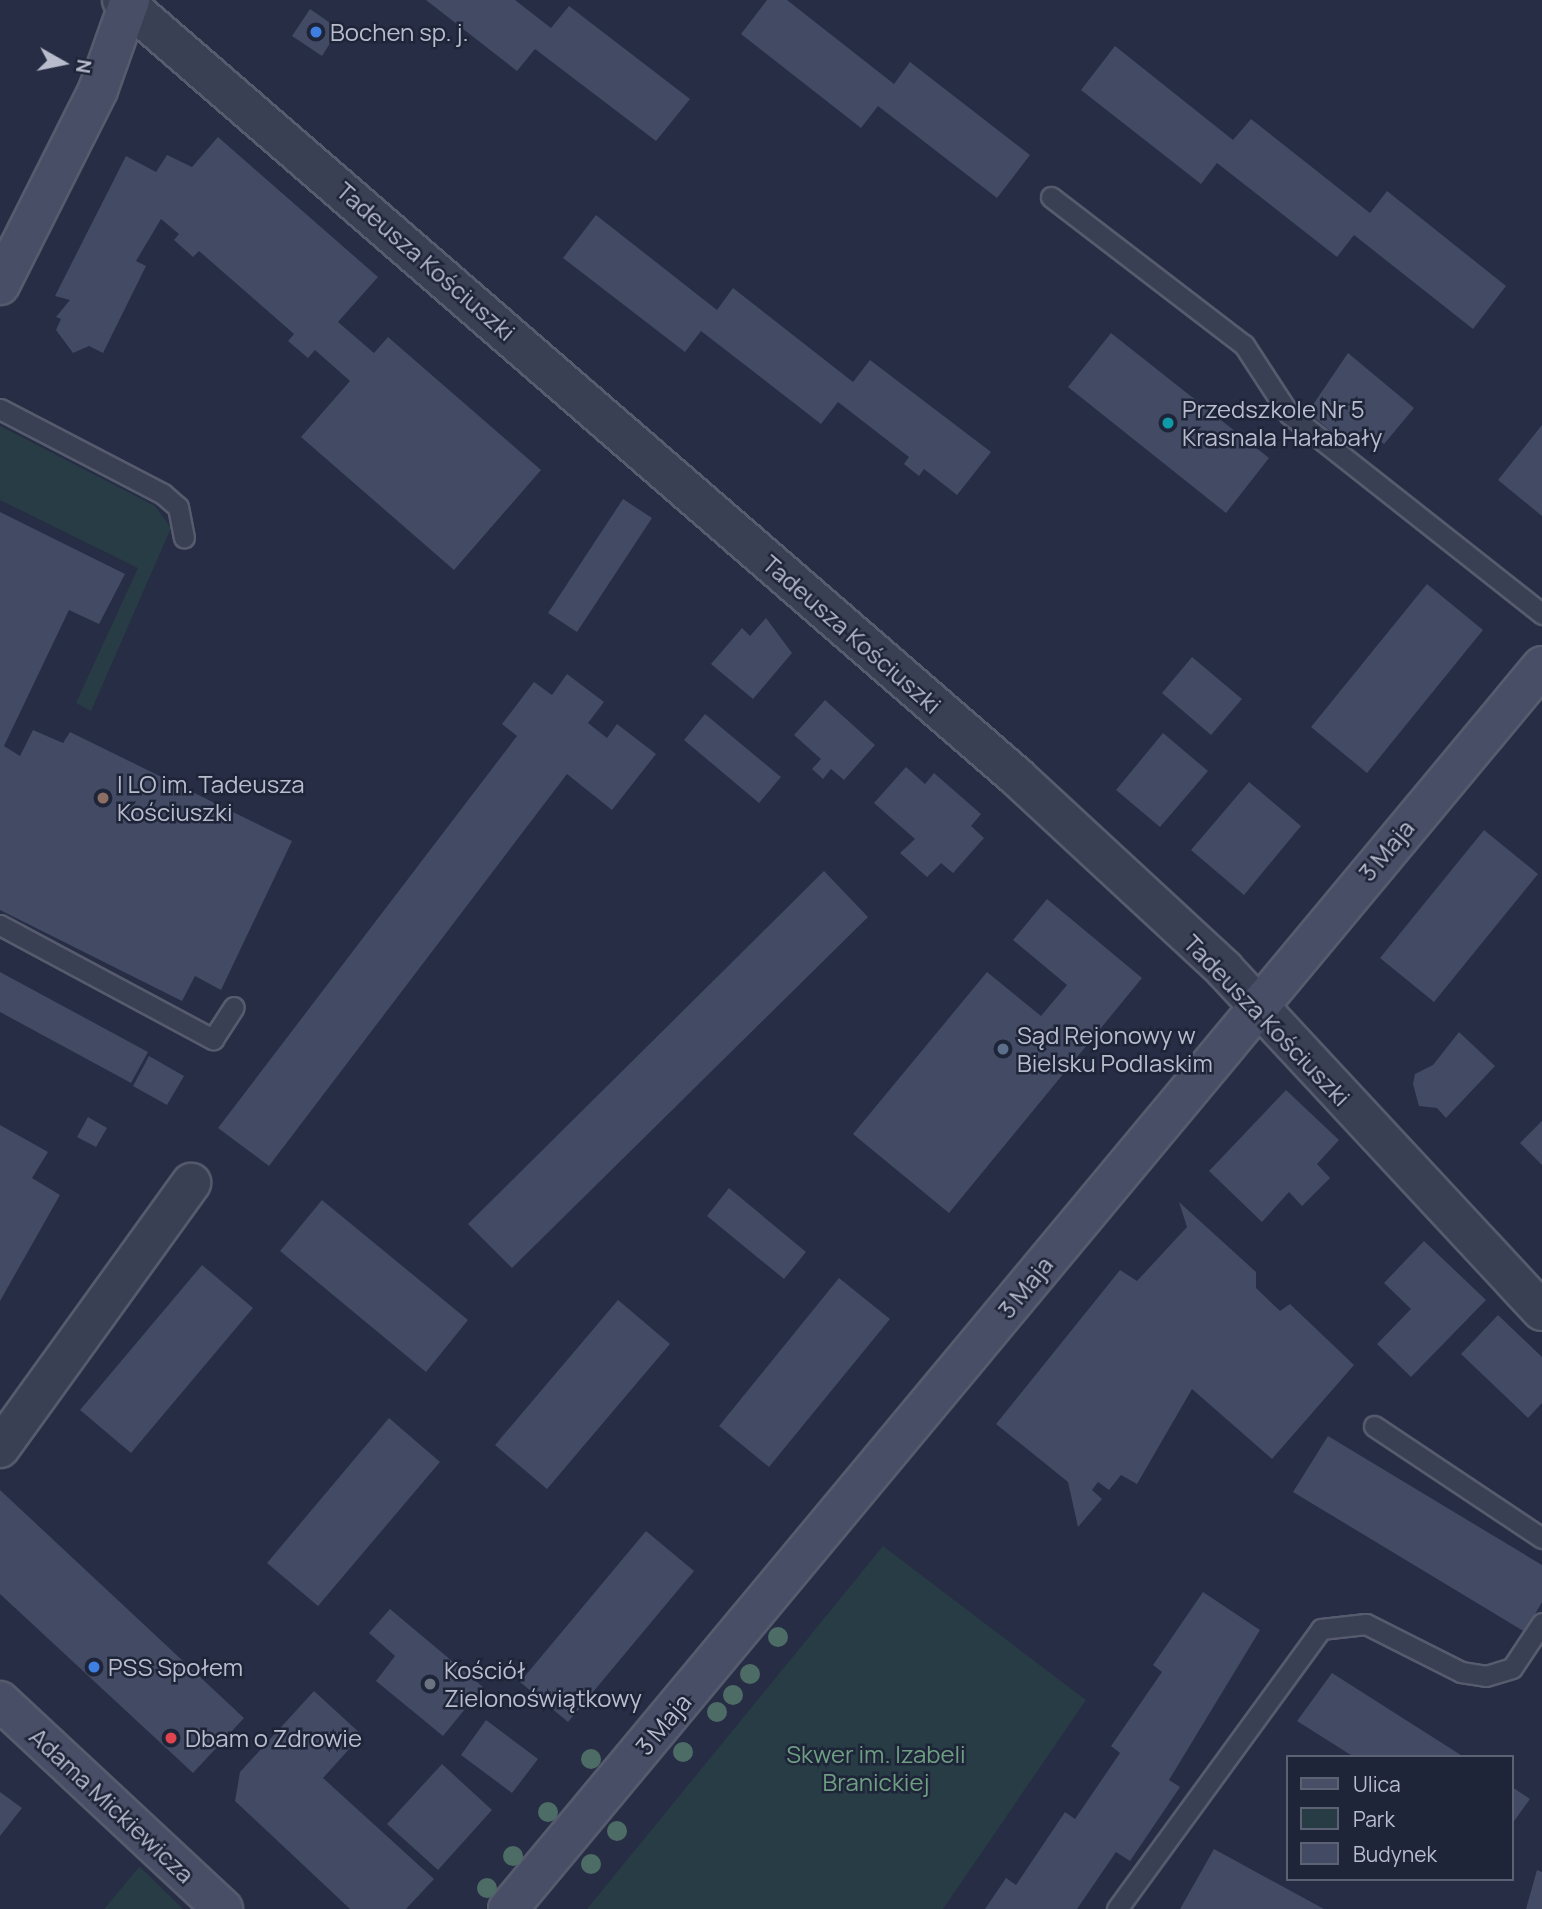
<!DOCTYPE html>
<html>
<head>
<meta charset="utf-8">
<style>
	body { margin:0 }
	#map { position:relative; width:1542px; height:1909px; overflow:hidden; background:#262d44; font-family:Manrope,sans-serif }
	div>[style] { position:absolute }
	.green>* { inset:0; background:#283c45 }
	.building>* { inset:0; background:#424a64 }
	.roads { filter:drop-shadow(2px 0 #565b6d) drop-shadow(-2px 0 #565b6d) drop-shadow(0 2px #565b6d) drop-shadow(0 -2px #565b6d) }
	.lane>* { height:19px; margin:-9.5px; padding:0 9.5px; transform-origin:9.5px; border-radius:9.5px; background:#3a4053 }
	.street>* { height:38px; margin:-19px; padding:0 19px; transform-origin:19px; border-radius:19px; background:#3a4053 }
	.secondary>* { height:38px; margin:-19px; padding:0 19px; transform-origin:19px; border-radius:19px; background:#484e66 }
	.trees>* { width:20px; height:20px; margin:-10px; border-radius:50%; background:#4e6c66 }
	.dots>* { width:19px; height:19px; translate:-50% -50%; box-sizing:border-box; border:4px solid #1f2539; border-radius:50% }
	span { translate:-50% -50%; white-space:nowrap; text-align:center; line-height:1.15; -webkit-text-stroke:5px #1f2539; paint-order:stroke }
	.poi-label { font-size:24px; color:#b8bccd }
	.left { translate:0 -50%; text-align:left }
	.street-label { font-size:24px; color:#b8bccd }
	.park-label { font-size:24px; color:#6e9f82 }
	.legend { position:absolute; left:1286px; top:1755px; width:228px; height:126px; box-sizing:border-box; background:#1f2539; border:2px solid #5c6174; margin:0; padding:9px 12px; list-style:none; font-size:21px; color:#b8bccd }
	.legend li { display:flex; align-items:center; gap:14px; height:35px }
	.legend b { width:35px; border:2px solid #5c6174 }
	.north { position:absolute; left:28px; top:28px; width:70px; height:70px; -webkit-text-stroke:5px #1f2539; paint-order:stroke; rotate:99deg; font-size:19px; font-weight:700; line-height:28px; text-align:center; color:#b8bccd }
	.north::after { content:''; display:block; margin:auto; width:24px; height:32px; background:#b8bccd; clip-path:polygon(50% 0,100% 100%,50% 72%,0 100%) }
</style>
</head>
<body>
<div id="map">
	<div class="green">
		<div style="clip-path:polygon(0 426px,155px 506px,171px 528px,91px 711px,76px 703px,138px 568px,0 500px)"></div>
		<div style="clip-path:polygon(883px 1546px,1086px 1700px,943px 1909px,587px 1909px)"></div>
		<div style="clip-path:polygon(139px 1867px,140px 1867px,183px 1909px,104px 1909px)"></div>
	</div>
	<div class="building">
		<div style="clip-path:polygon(426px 0,515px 0,551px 28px,569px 6px,690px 99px,656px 141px,535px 49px,517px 71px)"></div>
		<div style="clip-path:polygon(767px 0,787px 0,894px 84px,910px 62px,1030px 155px,997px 198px,878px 106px,861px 128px,741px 34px)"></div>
		<div style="clip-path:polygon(310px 9px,339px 29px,322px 56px,292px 36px)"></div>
		<div style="clip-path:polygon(1115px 46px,1233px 140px,1251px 119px,1370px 213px,1387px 191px,1506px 286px,1473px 329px,1354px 235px,1337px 257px,1217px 163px,1201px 184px,1081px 90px)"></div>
		<div style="clip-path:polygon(218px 137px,378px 277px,338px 322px,374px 353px,388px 337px,541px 470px,454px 570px,301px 437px,350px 381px,315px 350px,308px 358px,288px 341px,294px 334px,199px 251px,193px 257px,174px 240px,179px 234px,161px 219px,136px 261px,146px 266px,103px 353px,89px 346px,73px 353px,56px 330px,61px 319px,56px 317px,70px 300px,55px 296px,126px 156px,156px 172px,167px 155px,192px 167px)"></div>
		<div style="clip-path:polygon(596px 215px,717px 310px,733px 288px,853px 382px,870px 360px,991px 452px,957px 495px,924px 469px,919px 476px,904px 464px,909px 457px,838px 402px,821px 424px,701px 331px,685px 352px,563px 258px)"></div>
		<div style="clip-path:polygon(1111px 333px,1269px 458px,1226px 513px,1068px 387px)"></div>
		<div style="clip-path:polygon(1348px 353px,1414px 408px,1384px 444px,1364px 428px,1348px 446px,1308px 412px)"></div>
		<div style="clip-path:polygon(1542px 425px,1542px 516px,1498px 480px)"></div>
		<div style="clip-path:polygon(623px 499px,652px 518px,577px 632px,548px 613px)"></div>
		<div style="clip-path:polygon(0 512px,125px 574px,99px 624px,69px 610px,4px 746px,20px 756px,33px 730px,63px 743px,70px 732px,292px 841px,221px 990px,195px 976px,182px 1001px,0 910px)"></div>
		<div style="clip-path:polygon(1427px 584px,1483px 630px,1367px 773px,1311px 727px)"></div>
		<div style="clip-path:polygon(766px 618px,792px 653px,753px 699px,711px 664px,742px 628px,750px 636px)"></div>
		<div style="clip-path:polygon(1192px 657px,1242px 699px,1211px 735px,1162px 693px)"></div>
		<div style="clip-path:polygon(567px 674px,604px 702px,588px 723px,607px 738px,617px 724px,656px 754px,612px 810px,567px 774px,269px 1166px,218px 1128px,517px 736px,502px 724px,534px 682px,552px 695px)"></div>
		<div style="clip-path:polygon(825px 700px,875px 745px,844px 780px,831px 769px,823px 779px,812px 769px,821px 759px,794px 735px)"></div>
		<div style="clip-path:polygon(705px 714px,781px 777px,759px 803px,684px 740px)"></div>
		<div style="clip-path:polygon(1163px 733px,1208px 771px,1160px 827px,1116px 790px)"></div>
		<div style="clip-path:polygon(906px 767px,925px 784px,934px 773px,981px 814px,971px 826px,984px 838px,953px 873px,941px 863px,927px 877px,900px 853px,915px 839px,874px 803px)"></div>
		<div style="clip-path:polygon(1249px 782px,1301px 826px,1244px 895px,1191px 850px)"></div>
		<div style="clip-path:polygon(1484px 830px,1538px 874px,1434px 1002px,1380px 958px)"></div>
		<div style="clip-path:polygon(824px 871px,868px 917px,512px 1268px,468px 1224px)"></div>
		<div style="clip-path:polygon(1047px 899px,1142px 978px,949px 1213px,853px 1134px,987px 972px,1041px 1016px,1067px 985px,1013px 940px)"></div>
		<div style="clip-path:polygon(0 972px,148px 1052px,131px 1083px,0 1012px)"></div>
		<div style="clip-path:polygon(1459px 1032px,1495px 1066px,1446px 1118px,1437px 1108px,1419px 1106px,1413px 1084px,1415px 1074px,1433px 1065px)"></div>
		<div style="clip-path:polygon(149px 1056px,184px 1076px,167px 1105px,133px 1086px)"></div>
		<div style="clip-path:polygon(1286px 1090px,1339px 1140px,1317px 1164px,1330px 1178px,1302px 1206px,1289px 1192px,1262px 1222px,1209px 1171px)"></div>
		<div style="clip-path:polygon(88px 1117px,107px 1128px,96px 1147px,77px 1137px)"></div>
		<div style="clip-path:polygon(1542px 1121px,1542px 1165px,1520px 1143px)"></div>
		<div style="clip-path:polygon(0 1125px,48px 1152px,32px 1178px,60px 1195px,0 1301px)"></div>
		<div style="clip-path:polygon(729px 1188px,806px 1252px,784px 1279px,707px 1216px)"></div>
		<div style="clip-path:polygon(322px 1200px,468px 1320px,426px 1372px,280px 1251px)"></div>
		<div style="clip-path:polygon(1179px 1202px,1256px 1272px,1256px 1288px,1280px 1311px,1290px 1304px,1354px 1365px,1272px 1459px,1192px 1389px,1137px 1484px,1121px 1475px,1109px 1490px,1098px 1482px,1092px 1490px,1102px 1499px,1078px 1527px,1068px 1482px,996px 1424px,1120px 1270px,1137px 1281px,1187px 1227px)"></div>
		<div style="clip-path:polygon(1424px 1241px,1486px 1300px,1411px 1377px,1377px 1344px,1411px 1309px,1384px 1283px)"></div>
		<div style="clip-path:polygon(202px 1265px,253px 1308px,131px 1453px,80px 1410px)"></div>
		<div style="clip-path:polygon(839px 1278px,890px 1319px,769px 1467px,719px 1426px)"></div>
		<div style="clip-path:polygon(618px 1300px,670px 1344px,547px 1489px,495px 1445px)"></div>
		<div style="clip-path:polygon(1498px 1315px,1542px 1357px,1542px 1403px,1528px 1418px,1461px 1354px)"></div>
		<div style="clip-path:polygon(389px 1418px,440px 1462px,318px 1606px,267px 1563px)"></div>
		<div style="clip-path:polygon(1328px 1436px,1542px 1565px,1542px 1602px,1525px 1632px,1293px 1492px)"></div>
		<div style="clip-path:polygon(0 1490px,244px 1718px,193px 1773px,0 1594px)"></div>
		<div style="clip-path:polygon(646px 1531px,694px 1571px,568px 1722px,520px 1682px)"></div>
		<div style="clip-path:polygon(1203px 1592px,1260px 1630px,1169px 1780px,1180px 1787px,1130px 1861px,1116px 1852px,1077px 1909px,985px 1909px,1006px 1878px,1016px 1885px,1065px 1812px,1075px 1819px,1120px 1753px,1111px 1746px,1162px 1672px,1153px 1665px)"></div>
		<div style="clip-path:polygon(390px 1609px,483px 1687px,443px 1736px,376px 1681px,395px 1656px,369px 1633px)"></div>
		<div style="clip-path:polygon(1332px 1673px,1464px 1757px,1354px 1757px,1297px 1721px)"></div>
		<div style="clip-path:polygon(314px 1691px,362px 1735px,323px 1778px,434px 1879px,406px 1909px,350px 1909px,235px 1801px,240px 1772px)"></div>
		<div style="clip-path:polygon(486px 1720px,538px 1759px,512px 1793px,461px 1755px)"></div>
		<div style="clip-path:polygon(442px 1764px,492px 1810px,438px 1870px,387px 1824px)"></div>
		<div style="clip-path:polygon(1512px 1787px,1530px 1799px,1512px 1824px)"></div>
		<div style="clip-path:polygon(0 1792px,22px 1808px,0 1836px)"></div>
		<div style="clip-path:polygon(1214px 1849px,1324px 1909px,1180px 1909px)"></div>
		<div style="clip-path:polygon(1537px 1870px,1542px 1872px,1542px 1909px,1526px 1909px)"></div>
	</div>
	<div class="roads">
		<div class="lane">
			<div style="left:1051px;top:197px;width:243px;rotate:37.5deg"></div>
			<div style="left:1244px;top:345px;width:82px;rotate:56.9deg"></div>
			<div style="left:1289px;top:414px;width:323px;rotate:38.3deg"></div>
			<div style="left:0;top:409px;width:184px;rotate:27.5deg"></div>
			<div style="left:163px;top:494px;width:20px;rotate:41deg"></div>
			<div style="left:178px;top:507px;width:31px;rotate:79deg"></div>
			<div style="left:0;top:925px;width:242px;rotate:28.2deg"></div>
			<div style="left:213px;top:1039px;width:38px;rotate:-57deg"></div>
			<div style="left:1374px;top:1426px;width:202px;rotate:33.7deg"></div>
			<div style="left:1117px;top:1909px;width:346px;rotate:-53.9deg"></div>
			<div style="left:1321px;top:1629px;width:45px;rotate:-6.3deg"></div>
			<div style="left:1366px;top:1624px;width:106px;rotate:26.8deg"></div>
			<div style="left:1461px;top:1672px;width:25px;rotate:9deg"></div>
			<div style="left:1486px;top:1676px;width:27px;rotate:-17deg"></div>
			<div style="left:1512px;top:1668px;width:54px;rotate:-56.3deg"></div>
		</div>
		<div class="street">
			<div style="left:122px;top:0;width:1185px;rotate:40.96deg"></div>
			<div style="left:1017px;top:777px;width:282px;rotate:42.8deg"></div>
			<div style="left:1224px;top:969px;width:467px;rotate:47.1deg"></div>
			<div style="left:0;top:1448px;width:327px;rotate:-54.2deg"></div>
		</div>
		<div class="secondary">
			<div style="left:0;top:285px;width:218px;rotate:-63.3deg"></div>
			<div style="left:98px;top:90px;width:96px;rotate:-70.4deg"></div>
			<div style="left:0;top:1701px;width:305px;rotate:43deg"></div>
			<div style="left:508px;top:1909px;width:1617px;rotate:-50.24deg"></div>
		</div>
	</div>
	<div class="trees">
		<div style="left:778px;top:1637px"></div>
		<div style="left:750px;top:1674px"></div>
		<div style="left:733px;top:1695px"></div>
		<div style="left:717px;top:1712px"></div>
		<div style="left:683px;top:1752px"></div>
		<div style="left:591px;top:1759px"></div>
		<div style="left:548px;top:1812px"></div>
		<div style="left:617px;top:1831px"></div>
		<div style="left:513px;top:1856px"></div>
		<div style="left:591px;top:1864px"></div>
		<div style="left:487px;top:1888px"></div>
	</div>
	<div class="dots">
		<div style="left:316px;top:32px;background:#3f7fe0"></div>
		<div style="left:1168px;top:423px;background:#0f9aa8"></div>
		<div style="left:103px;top:798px;background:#8d6e63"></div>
		<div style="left:1003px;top:1049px;background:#5c6f8a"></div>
		<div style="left:94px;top:1667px;background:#3f7fe0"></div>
		<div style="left:430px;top:1684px;background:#6b7280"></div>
		<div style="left:171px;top:1738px;background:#e0444e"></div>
	</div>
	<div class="poi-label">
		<span class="left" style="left:330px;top:32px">Bochen sp. j.</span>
		<span class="left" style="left:1182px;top:423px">Przedszkole Nr 5<br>Krasnala Hałabały</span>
		<span class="left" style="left:117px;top:798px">I LO im. Tadeusza<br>Kościuszki</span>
		<span class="left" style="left:1017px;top:1049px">Sąd Rejonowy w<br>Bielsku Podlaskim</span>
		<span class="left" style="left:108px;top:1667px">PSS Społem</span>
		<span class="left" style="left:444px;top:1684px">Kościół<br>Zielonoświątkowy</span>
		<span class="left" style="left:185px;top:1738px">Dbam o Zdrowie</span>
	</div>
	<div class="street-label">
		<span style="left:426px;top:261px;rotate:41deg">Tadeusza Kościuszki</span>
		<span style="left:852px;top:634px;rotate:41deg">Tadeusza Kościuszki</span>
		<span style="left:1386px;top:850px;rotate:-50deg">3 Maja</span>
		<span style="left:1267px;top:1020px;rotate:46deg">Tadeusza Kościuszki</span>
		<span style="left:1025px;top:1287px;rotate:-51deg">3 Maja</span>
		<span style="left:663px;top:1724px;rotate:-50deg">3 Maja</span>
		<span style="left:112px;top:1805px;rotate:43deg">Adama Mickiewicza</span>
	</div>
	<div class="park-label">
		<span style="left:876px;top:1768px">Skwer im. Izabeli<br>Branickiej</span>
	</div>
	<ul class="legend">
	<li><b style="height:9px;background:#484e66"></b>Ulica</li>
	<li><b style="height:19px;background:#283c45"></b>Park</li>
	<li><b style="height:19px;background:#424a64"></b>Budynek</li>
	</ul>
	<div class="north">N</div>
</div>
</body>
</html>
